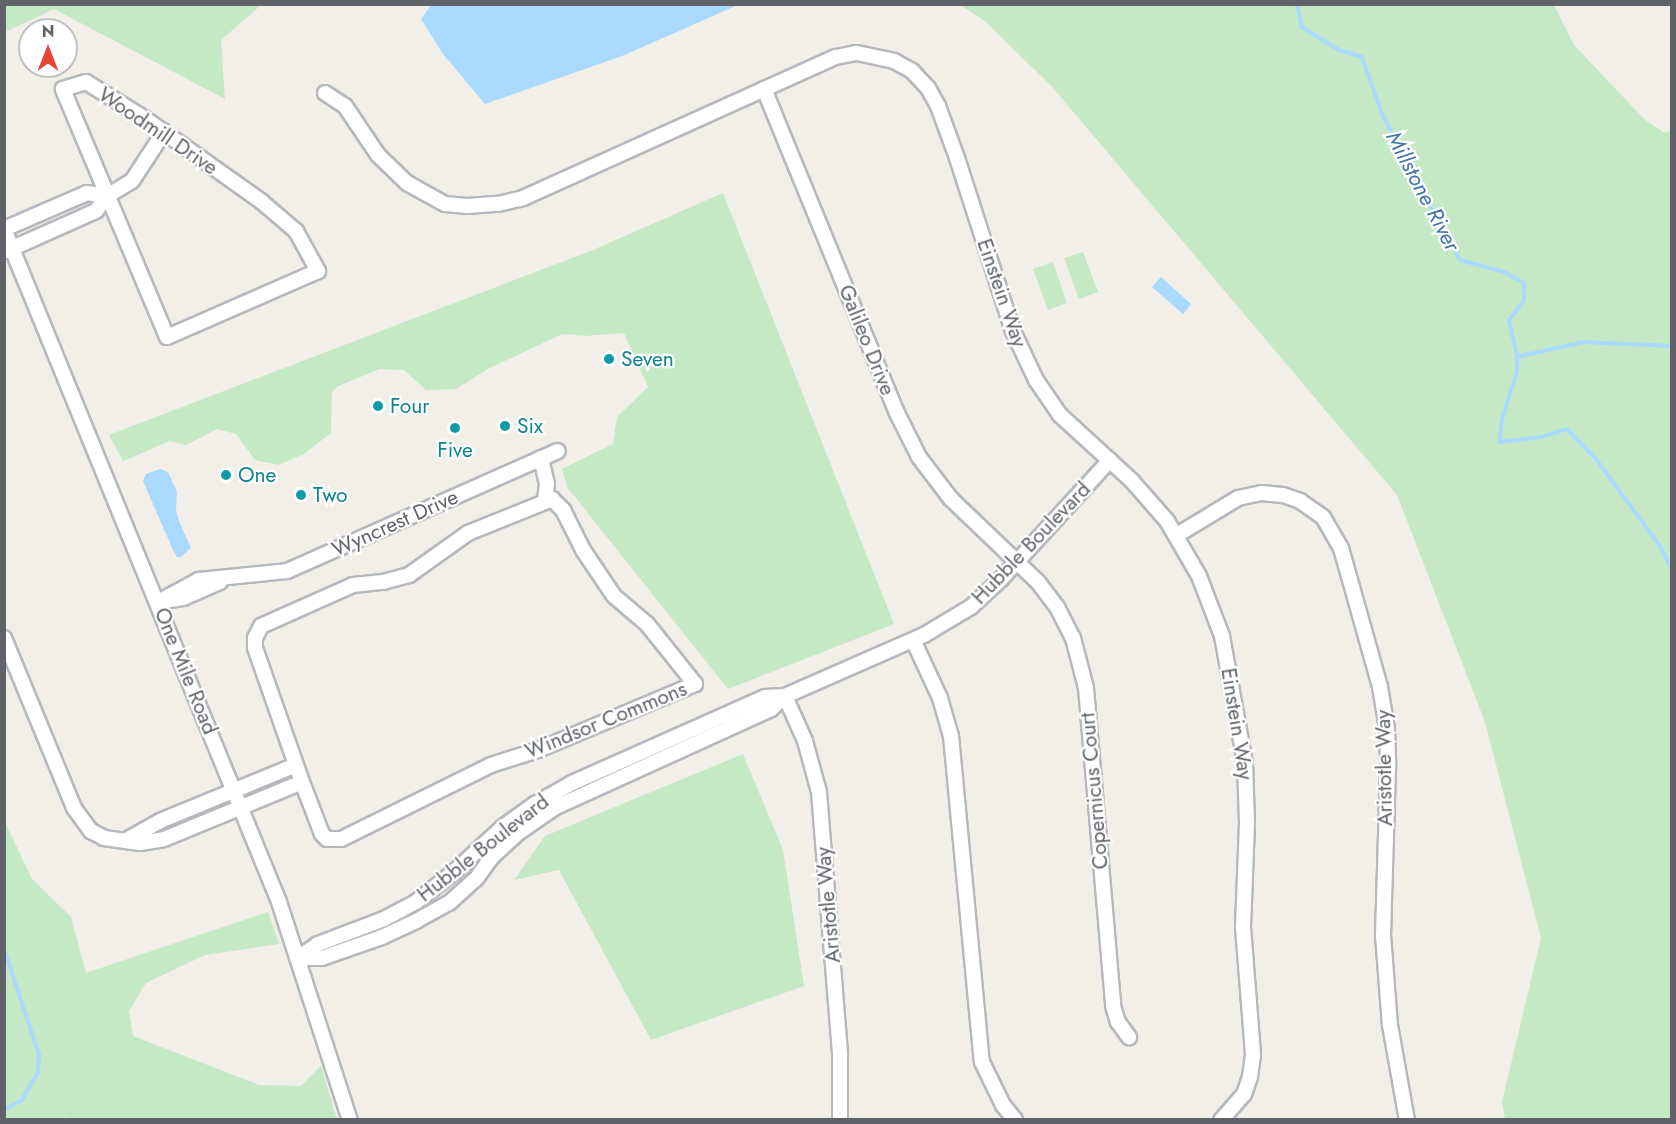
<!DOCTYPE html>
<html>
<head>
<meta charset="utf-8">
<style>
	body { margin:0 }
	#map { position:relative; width:1676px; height:1124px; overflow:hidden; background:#f1efe8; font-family:Jost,sans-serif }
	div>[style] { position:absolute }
	.green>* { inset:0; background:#c5e8c5 }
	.water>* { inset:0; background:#aadaff }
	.stream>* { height:4px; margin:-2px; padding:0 2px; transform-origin:2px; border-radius:2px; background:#aadaff }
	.roads { filter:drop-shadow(2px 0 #b5b8bc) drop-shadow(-2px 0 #b5b8bc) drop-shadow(0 2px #b5b8bc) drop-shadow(0 -2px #b5b8bc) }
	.minor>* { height:14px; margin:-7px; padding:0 7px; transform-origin:7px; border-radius:7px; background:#fff }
	.dots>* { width:16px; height:16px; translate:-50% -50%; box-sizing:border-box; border:3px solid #fff; border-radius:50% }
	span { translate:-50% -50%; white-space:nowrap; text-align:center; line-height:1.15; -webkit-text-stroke:4.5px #fff; paint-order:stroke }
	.street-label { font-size:21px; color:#5f6368 }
	.culture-label { font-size:21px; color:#0d838f }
	.left { translate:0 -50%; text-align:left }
	.water-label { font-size:22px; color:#4174aa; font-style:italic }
	.frame { position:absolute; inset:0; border:6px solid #5f6368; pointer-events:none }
	.north { position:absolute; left:18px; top:18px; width:60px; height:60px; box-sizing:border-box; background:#fff; border:2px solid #bfc1c3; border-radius:50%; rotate:0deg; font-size:16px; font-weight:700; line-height:24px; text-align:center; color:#5f6368 }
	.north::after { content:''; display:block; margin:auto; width:21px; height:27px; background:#ea4335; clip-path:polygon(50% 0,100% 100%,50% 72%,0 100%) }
</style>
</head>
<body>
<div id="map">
	<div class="green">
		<div style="clip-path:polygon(4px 5px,5px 4px,261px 5px,221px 40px,225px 99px,54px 9px,5px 32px)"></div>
		<div style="clip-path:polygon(960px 5px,1554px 5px,1574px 45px,1645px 120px,1665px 133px,1671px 131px,1671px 1119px,1505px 1119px,1502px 1102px,1541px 938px,1485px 722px,1397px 495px,1054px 89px,985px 21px)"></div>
		<div style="clip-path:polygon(723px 193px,894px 624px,728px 689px,567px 487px,562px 469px,613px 444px,617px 417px,648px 387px,624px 333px,585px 336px,562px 334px,488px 369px,456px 389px,426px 390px,404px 370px,380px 369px,338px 386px,332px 392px,331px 433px,304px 454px,278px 465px,255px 460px,236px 434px,217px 429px,186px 445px,170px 441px,123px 461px,109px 435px,593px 250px)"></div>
		<div style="clip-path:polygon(1083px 252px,1098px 292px,1079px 299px,1064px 258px)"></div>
		<div style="clip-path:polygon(1053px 262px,1067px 303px,1048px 310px,1033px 269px)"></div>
		<div style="clip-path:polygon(743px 754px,783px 850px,804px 986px,651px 1040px,559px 870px,514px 880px,545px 836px)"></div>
		<div style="clip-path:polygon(4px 820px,32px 879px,71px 917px,86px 973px,268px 912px,279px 944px,205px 955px,146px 983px,129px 1011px,133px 1036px,259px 1085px,301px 1086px,321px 1066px,337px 1119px,76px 1120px,64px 1117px,63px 1120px,5px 1119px)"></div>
	</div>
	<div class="water">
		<div style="clip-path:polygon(432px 4px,738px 4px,738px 5px,622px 56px,485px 104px,443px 54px,421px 19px)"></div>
		<div style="clip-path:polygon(1161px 277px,1191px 304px,1183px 314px,1152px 287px)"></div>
		<div style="clip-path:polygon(160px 469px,168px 472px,177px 492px,176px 510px,179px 521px,191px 548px,181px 557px,177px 557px,173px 550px,143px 481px,146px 474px)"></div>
	</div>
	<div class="stream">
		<div style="left:1297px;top:4px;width:24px;rotate:78deg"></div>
		<div style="left:1302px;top:27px;width:44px;rotate:31.9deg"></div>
		<div style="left:1339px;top:50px;width:24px;rotate:17deg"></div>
		<div style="left:1362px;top:57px;width:60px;rotate:70.7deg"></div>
		<div style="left:1382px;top:114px;width:166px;rotate:61.9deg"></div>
		<div style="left:1460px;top:260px;width:46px;rotate:15.3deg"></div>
		<div style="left:1504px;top:272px;width:23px;rotate:29deg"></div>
		<div style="left:1524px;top:283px;width:17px;rotate:90deg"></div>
		<div style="left:1524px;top:300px;width:26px;rotate:126deg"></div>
		<div style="left:1509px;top:321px;width:37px;rotate:77deg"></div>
		<div style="left:1517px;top:357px;width:68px;rotate:-12.8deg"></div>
		<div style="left:1583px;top:342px;width:89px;rotate:2.6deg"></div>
		<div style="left:1517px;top:357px;width:15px;rotate:90deg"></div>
		<div style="left:1517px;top:372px;width:49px;rotate:107.7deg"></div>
		<div style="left:1502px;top:419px;width:23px;rotate:97deg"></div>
		<div style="left:1499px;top:442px;width:43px;rotate:-6.6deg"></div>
		<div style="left:1542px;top:437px;width:26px;rotate:-18deg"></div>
		<div style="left:1567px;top:429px;width:42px;rotate:46deg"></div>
		<div style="left:1596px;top:459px;width:108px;rotate:53.7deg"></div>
		<div style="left:1660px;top:546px;width:27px;rotate:63deg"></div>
		<div style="left:4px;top:949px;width:112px;rotate:71.7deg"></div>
		<div style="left:39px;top:1055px;width:17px;rotate:93deg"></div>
		<div style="left:38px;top:1072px;width:32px;rotate:120deg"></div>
		<div style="left:22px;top:1100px;width:21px;rotate:151deg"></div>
	</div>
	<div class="roads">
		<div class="minor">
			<div style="left:86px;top:82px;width:68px;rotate:31.8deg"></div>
			<div style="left:144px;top:118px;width:145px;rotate:35.4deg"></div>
			<div style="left:262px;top:202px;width:45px;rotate:40.5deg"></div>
			<div style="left:296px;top:231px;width:46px;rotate:61.2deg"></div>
			<div style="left:318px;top:271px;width:165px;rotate:156.4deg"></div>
			<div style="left:167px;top:337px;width:269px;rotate:-112.8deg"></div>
			<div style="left:63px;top:89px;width:24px;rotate:-17deg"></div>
			<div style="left:764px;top:89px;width:348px;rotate:67.7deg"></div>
			<div style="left:896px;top:411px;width:51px;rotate:63.4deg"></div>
			<div style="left:919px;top:457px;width:53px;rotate:52.7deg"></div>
			<div style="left:951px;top:499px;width:120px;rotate:43.7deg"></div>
			<div style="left:1038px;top:582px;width:31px;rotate:53deg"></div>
			<div style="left:1057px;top:607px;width:35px;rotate:63deg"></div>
			<div style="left:1073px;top:638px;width:52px;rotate:75.4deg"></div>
			<div style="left:1086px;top:688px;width:319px;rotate:85.1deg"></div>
			<div style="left:1113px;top:1006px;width:17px;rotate:73deg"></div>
			<div style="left:1118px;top:1022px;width:19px;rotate:54deg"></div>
			<div style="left:325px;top:93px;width:24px;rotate:33deg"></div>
			<div style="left:345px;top:106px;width:59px;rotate:56deg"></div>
			<div style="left:378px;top:155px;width:40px;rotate:44deg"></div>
			<div style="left:407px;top:183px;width:43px;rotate:28.9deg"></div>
			<div style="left:445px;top:204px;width:22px;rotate:5deg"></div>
			<div style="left:467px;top:206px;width:31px;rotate:-4deg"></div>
			<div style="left:498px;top:204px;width:26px;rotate:-13deg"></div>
			<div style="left:523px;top:198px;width:343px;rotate:-24.3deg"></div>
			<div style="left:836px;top:57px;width:21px;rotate:-11deg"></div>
			<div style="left:857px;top:53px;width:38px;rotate:12deg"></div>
			<div style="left:894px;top:61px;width:21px;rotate:29deg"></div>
			<div style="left:912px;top:71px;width:23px;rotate:47deg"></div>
			<div style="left:928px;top:88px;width:21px;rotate:61deg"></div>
			<div style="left:938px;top:106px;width:55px;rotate:69.9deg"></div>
			<div style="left:957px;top:158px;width:182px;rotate:72.1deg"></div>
			<div style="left:1013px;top:331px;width:54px;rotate:64.9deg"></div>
			<div style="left:1036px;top:380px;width:42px;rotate:55.6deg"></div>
			<div style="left:1060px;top:415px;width:98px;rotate:42.5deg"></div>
			<div style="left:1132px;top:481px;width:53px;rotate:48.8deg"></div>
			<div style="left:1167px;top:521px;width:64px;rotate:59.8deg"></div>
			<div style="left:1199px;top:576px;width:64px;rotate:69deg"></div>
			<div style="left:1222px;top:636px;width:129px;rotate:79.7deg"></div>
			<div style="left:1245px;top:763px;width:60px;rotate:88.1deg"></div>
			<div style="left:1247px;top:823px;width:104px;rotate:92.2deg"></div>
			<div style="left:1243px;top:927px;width:128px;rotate:85.5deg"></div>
			<div style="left:1253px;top:1055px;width:22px;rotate:98deg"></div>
			<div style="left:1250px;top:1077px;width:18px;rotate:109deg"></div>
			<div style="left:1244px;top:1094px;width:35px;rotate:131deg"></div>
			<div style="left:4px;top:229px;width:727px;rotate:67.77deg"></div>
			<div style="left:279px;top:902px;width:229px;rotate:72deg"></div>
			<div style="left:4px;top:229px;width:90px;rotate:-23.4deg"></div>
			<div style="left:87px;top:193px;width:20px;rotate:9deg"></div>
			<div style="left:6px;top:251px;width:98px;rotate:-24deg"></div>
			<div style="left:96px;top:211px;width:19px;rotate:-54deg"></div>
			<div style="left:107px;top:196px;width:29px;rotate:-31deg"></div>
			<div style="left:132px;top:181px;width:59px;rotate:-56.9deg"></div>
			<div style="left:541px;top:458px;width:27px;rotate:77deg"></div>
			<div style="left:547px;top:484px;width:16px;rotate:97deg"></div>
			<div style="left:552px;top:499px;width:16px;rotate:45deg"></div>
			<div style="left:563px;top:510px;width:45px;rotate:63.4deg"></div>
			<div style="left:583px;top:550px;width:55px;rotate:56deg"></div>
			<div style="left:614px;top:596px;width:43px;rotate:40.3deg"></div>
			<div style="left:647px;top:624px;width:77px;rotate:51.3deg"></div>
			<div style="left:695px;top:684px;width:170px;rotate:157.2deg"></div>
			<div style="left:538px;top:750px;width:49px;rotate:162.3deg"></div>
			<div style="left:491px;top:765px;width:167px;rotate:153.7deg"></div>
			<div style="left:341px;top:839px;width:14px;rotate:180deg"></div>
			<div style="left:327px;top:839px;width:7px;rotate:-135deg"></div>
			<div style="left:322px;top:834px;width:56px;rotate:-111deg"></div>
			<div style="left:302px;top:782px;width:142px;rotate:-109.3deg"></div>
			<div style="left:255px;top:648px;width:10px;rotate:-90deg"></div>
			<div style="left:255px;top:638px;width:13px;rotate:-63deg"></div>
			<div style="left:261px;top:626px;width:101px;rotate:-24deg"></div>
			<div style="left:353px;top:585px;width:30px;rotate:-6deg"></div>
			<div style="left:383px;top:582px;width:27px;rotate:-15deg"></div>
			<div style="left:409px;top:575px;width:72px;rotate:-35.4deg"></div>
			<div style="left:468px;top:533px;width:91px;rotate:-22deg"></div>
			<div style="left:1177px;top:535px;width:71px;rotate:-31.2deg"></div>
			<div style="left:1238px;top:498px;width:24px;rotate:-12deg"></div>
			<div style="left:1261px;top:493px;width:22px;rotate:5deg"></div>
			<div style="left:1283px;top:495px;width:18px;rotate:19deg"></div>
			<div style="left:1300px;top:501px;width:28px;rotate:35deg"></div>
			<div style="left:1323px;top:517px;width:36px;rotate:60deg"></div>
			<div style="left:1341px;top:548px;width:144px;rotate:74.3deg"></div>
			<div style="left:1380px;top:687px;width:43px;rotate:80.5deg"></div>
			<div style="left:1387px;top:729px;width:38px;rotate:88deg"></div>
			<div style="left:1388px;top:767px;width:168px;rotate:91.7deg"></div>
			<div style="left:1383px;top:935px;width:90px;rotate:85.6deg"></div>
			<div style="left:1390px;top:1025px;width:97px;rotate:79.9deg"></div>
			<div style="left:164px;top:601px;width:19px;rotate:-9deg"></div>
			<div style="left:183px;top:598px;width:40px;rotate:-23.4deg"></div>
			<div style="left:158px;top:602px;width:47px;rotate:-28.2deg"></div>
			<div style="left:199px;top:580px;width:88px;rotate:-5.8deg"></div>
			<div style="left:287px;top:571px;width:296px;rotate:-23.9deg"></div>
			<div style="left:4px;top:638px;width:184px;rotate:67.6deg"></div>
			<div style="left:74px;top:808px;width:29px;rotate:54deg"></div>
			<div style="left:91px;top:831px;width:15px;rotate:28deg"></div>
			<div style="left:104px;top:838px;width:36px;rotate:8deg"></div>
			<div style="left:140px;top:843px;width:24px;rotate:-9deg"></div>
			<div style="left:164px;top:839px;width:149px;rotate:-22.4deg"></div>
			<div style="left:913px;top:640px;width:64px;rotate:65deg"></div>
			<div style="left:940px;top:698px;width:40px;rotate:74deg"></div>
			<div style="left:951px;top:736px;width:327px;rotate:84.6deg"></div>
			<div style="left:982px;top:1062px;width:48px;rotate:64deg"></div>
			<div style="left:1003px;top:1105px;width:19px;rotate:51deg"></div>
			<div style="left:785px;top:696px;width:49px;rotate:66deg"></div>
			<div style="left:805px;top:741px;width:53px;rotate:74.6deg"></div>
			<div style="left:819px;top:792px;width:264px;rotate:85.4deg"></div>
			<div style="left:840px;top:1055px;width:65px;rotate:90deg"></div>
			<div style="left:126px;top:840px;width:39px;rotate:-29deg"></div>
			<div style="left:160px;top:821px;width:147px;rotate:-22.4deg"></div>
			<div style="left:298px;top:958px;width:24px"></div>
			<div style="left:322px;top:958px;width:64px;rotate:-19.3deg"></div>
			<div style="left:382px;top:937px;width:38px;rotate:-25deg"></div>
			<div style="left:416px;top:921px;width:38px;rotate:-29deg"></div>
			<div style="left:449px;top:903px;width:36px;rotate:-42deg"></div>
			<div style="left:476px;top:879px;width:26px;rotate:-54deg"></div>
			<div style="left:491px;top:858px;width:37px;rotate:-43deg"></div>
			<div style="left:518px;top:833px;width:44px;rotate:-34.8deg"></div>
			<div style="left:554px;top:808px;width:239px;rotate:-24.5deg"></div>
			<div style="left:771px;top:709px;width:19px;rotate:-43deg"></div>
			<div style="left:785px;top:696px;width:152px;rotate:-23.7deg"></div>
			<div style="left:924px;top:635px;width:55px;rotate:-30.8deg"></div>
			<div style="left:971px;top:607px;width:41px;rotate:-43deg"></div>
			<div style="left:1001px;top:579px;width:161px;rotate:-47.5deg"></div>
			<div style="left:298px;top:958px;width:24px;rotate:-35deg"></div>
			<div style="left:318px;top:944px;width:71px;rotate:-20.7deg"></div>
			<div style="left:384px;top:919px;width:36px;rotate:-28deg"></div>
			<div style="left:416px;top:902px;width:48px;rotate:-38.3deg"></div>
			<div style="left:454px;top:872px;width:67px;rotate:-42.6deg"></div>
			<div style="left:503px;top:827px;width:39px;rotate:-36deg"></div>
			<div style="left:535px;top:804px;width:43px;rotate:-29.6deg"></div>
			<div style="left:572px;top:783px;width:211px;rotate:-24deg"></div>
			<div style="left:765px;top:697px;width:20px;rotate:-3deg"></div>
		</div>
	</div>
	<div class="dots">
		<div style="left:609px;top:359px;background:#0f9aa8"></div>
		<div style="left:378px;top:406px;background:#0f9aa8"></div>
		<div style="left:505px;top:426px;background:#0f9aa8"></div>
		<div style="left:455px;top:428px;background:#0f9aa8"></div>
		<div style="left:226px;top:475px;background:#0f9aa8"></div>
		<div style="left:301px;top:495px;background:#0f9aa8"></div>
	</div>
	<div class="street-label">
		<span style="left:158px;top:131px;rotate:34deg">Woodmill Drive</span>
		<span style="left:1002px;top:293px;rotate:71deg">Einstein Way</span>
		<span style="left:867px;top:340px;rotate:68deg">Galileo Drive</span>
		<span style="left:395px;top:523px;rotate:-24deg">Wyncrest Drive</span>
		<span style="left:1031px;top:543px;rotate:-46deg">Hubble Boulevard</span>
		<span style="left:186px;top:671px;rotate:68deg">One Mile Road</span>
		<span style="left:606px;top:720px;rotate:-22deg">Windsor Commons</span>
		<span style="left:1237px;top:724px;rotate:81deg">Einstein Way</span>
		<span style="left:1384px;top:768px;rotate:-91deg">Aristotle Way</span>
		<span style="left:1094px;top:791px;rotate:-95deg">Copernicus Court</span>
		<span style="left:483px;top:848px;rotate:-38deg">Hubble Boulevard</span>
		<span style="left:828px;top:905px;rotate:-95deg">Aristotle Way</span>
	</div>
	<div class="culture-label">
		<span class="left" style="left:621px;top:359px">Seven</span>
		<span class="left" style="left:390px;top:406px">Four</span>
		<span class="left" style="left:517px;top:426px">Six</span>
		<span style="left:455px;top:450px">Five</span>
		<span class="left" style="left:238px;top:475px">One</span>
		<span class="left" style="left:313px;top:495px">Two</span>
	</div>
	<div class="water-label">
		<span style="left:1423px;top:191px;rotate:62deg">Millstone River</span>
	</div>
	<div class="frame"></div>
	<div class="north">N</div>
</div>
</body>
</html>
